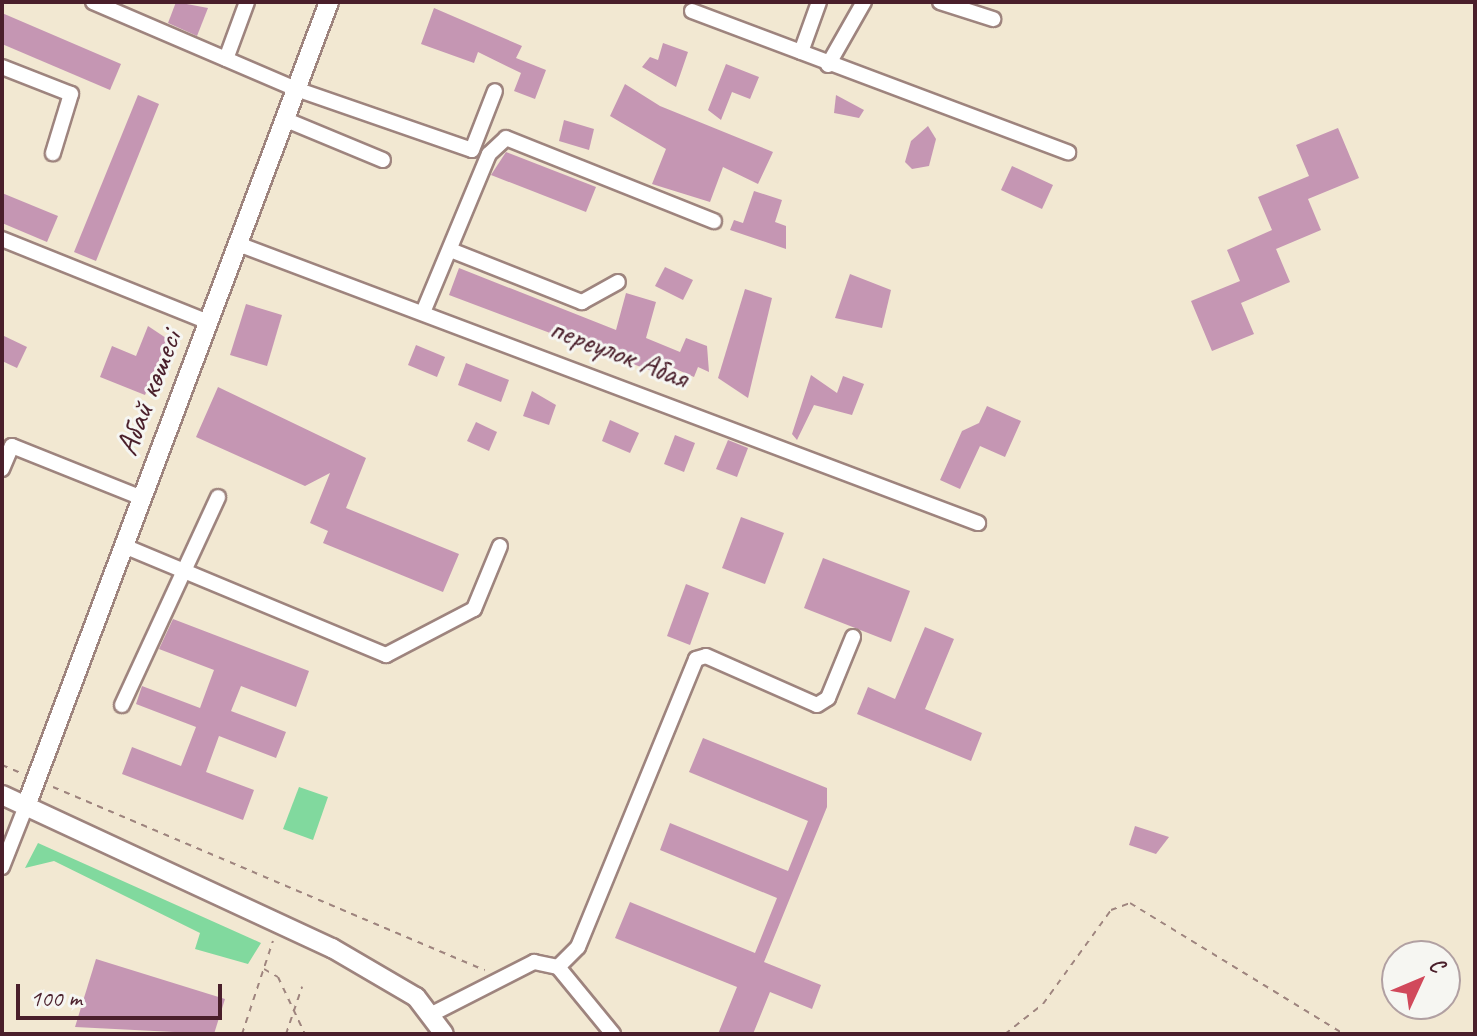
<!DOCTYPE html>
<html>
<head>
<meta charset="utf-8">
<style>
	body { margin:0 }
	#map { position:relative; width:1477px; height:1036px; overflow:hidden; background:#f2e8d2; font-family:Caveat,sans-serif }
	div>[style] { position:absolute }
	.green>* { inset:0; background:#81d99e }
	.building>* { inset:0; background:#c596b3 }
	.path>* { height:2px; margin-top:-1px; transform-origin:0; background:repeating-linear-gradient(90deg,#9e847e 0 6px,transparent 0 12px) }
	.roads { filter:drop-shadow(2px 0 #9e847e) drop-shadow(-2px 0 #9e847e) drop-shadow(0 2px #9e847e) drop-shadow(0 -2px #9e847e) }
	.minor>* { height:14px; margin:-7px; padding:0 7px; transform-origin:7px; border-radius:7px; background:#fff }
	.major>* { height:18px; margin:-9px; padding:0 9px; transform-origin:9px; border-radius:9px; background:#fff }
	span { translate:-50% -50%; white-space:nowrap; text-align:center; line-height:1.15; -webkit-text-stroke:6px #f6f6f2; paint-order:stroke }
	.street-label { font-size:32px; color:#4a1f2b }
	.frame { position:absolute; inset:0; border:4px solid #4a1f2b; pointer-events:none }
	.north { position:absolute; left:1381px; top:940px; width:80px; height:80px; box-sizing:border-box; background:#f6f6f2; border:2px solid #b1a0a2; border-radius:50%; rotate:46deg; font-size:22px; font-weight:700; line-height:32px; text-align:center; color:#4a1f2b }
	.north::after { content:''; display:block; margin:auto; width:28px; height:36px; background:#d1495b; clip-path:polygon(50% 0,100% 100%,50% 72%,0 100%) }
	.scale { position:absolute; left:16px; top:984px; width:206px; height:36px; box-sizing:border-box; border:4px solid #4a1f2b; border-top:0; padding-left:10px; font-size:24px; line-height:28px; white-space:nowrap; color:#4a1f2b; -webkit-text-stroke:6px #f6f6f2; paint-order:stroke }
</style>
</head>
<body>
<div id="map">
	<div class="green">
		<div style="clip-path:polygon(299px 787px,328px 797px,313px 840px,283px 829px)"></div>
		<div style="clip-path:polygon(38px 843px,261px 943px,248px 964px,195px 949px,200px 933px,54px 861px,25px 868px)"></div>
	</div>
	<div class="building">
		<div style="clip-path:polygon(176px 2px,208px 8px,197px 36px,168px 23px)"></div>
		<div style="clip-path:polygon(434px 8px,522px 46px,516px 58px,546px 70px,535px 99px,514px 91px,521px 73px,478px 52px,474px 63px,421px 44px)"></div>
		<div style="clip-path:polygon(2px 13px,121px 64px,110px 90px,2px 44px)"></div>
		<div style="clip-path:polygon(663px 43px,688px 52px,676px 87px,642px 67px,650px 57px,658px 60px)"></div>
		<div style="clip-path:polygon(726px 64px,759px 77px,750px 99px,732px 92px,721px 120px,708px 110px)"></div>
		<div style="clip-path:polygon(625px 84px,660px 106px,773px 152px,758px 184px,723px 167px,710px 202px,652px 184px,666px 149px,610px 116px)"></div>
		<div style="clip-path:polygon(138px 95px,159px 104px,96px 261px,74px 252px)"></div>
		<div style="clip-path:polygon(836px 95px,864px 110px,859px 118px,834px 113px)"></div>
		<div style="clip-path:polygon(564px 120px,594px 129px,589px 150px,559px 141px)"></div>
		<div style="clip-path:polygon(928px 126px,936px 139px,929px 166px,912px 169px,905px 162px,911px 141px)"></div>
		<div style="clip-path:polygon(1338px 128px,1359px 178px,1308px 199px,1321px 230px,1276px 249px,1290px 282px,1241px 303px,1254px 334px,1212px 351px,1191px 301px,1240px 281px,1227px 250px,1272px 230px,1258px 197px,1309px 176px,1296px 145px)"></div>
		<div style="clip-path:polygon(506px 152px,596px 187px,586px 212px,491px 175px)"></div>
		<div style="clip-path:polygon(1012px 166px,1053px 185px,1042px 209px,1001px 190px)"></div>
		<div style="clip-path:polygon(754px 191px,782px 200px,775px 222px,786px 226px,786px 249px,730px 230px,734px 220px,743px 223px)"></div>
		<div style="clip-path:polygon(2px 193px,58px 216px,47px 242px,2px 223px)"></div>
		<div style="clip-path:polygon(665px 267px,693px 280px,683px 300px,655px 286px)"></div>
		<div style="clip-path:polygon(459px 268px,616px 330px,626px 293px,656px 302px,646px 338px,680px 352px,686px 338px,707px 346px,709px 372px,698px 367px,694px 377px,662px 363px,657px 373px,449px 295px)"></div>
		<div style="clip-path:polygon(850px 274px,891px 290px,882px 328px,835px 318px)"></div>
		<div style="clip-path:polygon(745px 289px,772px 298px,748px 398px,718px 378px)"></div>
		<div style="clip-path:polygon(246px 304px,282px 315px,267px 366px,230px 355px)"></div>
		<div style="clip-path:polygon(148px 326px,175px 344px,170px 357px,162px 353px,145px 395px,100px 377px,112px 346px,136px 356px)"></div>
		<div style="clip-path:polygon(2px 335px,27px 347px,17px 368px,2px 361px)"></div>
		<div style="clip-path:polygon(416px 345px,445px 357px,437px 377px,408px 365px)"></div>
		<div style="clip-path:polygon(466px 363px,509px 380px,501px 402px,458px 385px)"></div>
		<div style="clip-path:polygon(811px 375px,837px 393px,843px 376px,864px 384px,852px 415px,814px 405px,797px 440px,792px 434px)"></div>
		<div style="clip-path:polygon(218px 387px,366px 458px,346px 508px,459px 554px,443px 592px,323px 543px,328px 531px,310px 523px,330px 473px,305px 486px,196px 437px)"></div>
		<div style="clip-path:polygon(532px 391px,556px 405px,549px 425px,523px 416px)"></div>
		<div style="clip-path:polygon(987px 406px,1021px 421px,1005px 457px,980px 446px,960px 489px,940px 480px,962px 431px,979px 423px)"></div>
		<div style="clip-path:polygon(610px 420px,639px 433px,630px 453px,602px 441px)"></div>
		<div style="clip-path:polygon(476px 422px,497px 432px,489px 451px,467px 441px)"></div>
		<div style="clip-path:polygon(675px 435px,695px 443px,684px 472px,664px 464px)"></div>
		<div style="clip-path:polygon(728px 440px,748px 448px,737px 477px,716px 469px)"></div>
		<div style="clip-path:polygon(741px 517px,784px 533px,765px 584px,722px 568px)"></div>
		<div style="clip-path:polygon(823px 558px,910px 591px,891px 642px,804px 608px)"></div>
		<div style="clip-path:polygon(686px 584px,709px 593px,690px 645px,667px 636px)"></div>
		<div style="clip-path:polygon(173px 619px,309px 671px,296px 707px,241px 686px,231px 711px,286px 732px,276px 758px,219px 736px,206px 772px,254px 790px,243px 820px,122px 774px,132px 747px,181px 766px,196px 727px,136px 704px,142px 686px,200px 708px,214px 670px,159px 649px)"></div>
		<div style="clip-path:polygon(925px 627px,954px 639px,925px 709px,982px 733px,971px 761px,857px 714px,868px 687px,895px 699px)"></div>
		<div style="clip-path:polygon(703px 738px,827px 788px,827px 807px,764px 962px,821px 985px,812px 1009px,770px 992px,753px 1034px,718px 1034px,737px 987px,615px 938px,630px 902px,755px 953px,777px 898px,660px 850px,670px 823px,788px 871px,808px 821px,689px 772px)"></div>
		<div style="clip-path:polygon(1135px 826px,1169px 837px,1156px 854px,1129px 845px)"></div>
		<div style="clip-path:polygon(96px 959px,225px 999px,214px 1034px,75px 1027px)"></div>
	</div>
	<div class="path">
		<div style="left:2px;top:765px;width:21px;rotate:23deg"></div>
		<div style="left:53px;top:787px;width:469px;rotate:23deg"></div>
		<div style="left:264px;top:969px;width:16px;rotate:30deg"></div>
		<div style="left:278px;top:977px;width:63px;rotate:64.7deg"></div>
		<div style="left:242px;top:1034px;width:98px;rotate:-71.6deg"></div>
		<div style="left:286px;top:1034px;width:50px;rotate:-71.2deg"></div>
		<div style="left:1005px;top:1034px;width:48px;rotate:-38.3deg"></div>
		<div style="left:1043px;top:1004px;width:116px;rotate:-54.1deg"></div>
		<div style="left:1111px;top:910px;width:20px;rotate:-20deg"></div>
		<div style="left:1130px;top:903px;width:251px;rotate:31.5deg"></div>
	</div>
	<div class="roads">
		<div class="minor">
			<div style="left:93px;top:2px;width:221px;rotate:23.2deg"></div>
			<div style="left:296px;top:89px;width:186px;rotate:19.1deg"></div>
			<div style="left:472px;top:150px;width:63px;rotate:-68.7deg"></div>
			<div style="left:940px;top:2px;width:56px;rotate:17.8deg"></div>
			<div style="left:692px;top:11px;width:402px;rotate:20.6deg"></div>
			<div style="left:801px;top:52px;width:53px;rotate:-70.2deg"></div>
			<div style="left:226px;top:59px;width:61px;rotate:-69.8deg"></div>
			<div style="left:828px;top:65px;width:73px;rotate:-60.3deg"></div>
			<div style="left:2px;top:67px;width:74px;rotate:21.4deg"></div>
			<div style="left:71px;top:94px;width:62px;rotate:107deg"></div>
			<div style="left:284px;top:119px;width:107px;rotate:22.5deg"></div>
			<div style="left:2px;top:239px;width:222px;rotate:21.9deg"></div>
			<div style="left:238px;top:244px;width:791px;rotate:20.66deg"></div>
			<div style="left:453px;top:251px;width:139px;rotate:21.6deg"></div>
			<div style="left:582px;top:302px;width:41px;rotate:-29.1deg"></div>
			<div style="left:424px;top:310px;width:169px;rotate:-67.4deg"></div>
			<div style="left:489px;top:154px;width:23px;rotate:-43deg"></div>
			<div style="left:506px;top:138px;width:224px;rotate:21.8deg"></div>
			<div style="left:2px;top:469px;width:25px;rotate:-67deg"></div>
			<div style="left:12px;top:446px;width:140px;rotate:21.8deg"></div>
			<div style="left:124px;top:546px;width:284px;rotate:22.6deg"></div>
			<div style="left:386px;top:655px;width:99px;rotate:-27.6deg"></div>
			<div style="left:474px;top:609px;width:68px;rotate:-67.6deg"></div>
			<div style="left:122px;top:705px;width:229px;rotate:-65.2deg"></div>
			<div style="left:2px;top:867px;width:66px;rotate:-68.5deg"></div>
			<div style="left:558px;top:967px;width:28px;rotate:-45deg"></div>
			<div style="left:578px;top:947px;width:311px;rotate:-67.7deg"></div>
			<div style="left:696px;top:659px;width:10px;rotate:-17deg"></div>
			<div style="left:706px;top:656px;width:121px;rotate:23.8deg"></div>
			<div style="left:817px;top:705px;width:13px;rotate:-32deg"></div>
			<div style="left:828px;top:698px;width:66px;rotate:-67.7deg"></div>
			<div style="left:430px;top:1015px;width:117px;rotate:-27deg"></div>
			<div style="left:534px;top:962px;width:25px;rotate:12deg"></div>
			<div style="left:558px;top:967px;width:87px;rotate:50.6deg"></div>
		</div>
		<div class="major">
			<div style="left:2px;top:795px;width:364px;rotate:24.9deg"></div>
			<div style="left:332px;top:948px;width:97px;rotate:30.3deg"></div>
			<div style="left:416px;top:997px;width:46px;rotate:52.9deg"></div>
			<div style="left:26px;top:806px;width:859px;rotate:-69.35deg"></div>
		</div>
	</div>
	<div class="street-label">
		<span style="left:619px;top:353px;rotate:21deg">переулок Абая</span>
		<span style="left:149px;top:393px;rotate:-69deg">Абай көшесі</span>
	</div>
	<div class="frame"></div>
	<div class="north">С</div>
	<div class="scale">100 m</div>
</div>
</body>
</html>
